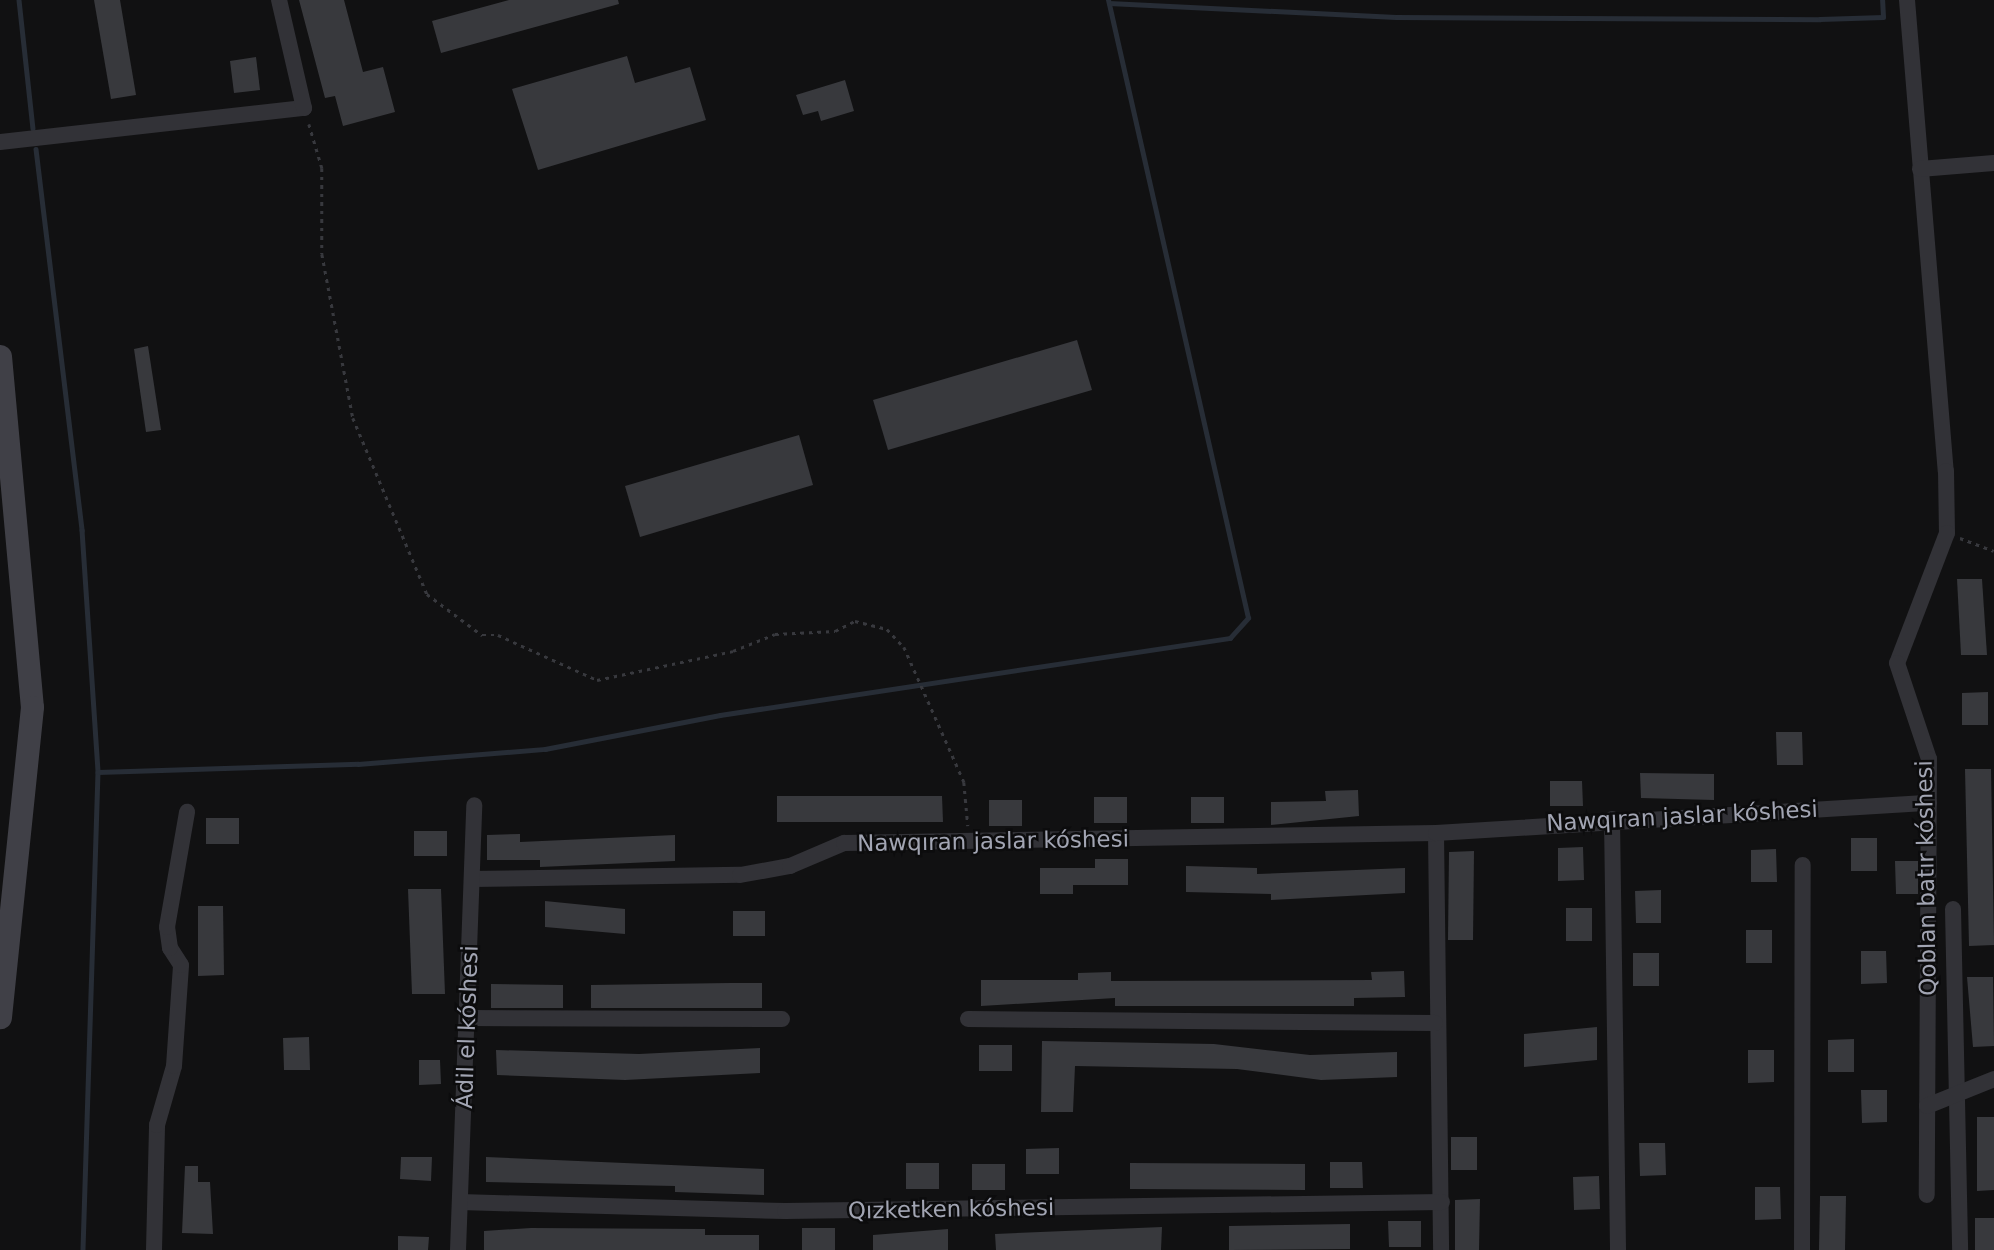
<!DOCTYPE html>
<html>
<head>
<meta charset="utf-8">
<style>
	body { margin:0 }
	#map { position:relative; width:1994px; height:1250px; overflow:hidden; background:#111112; font-family:"DejaVu Sans",sans-serif }
	div>[style] { position:absolute }
	.stream>* { height:4.5px; margin:-2.25px; padding:0 2.25px; transform-origin:2.25px; border-radius:2.25px; background:#272d36 }
	.building>* { inset:0; background:#38393d }
	.path>* { height:2.5px; margin-top:-1.25px; transform-origin:0; background:repeating-linear-gradient(90deg,#38393e 0 3.5px,transparent 0 8.5px) }
	.minor>* { height:16px; margin:-8px; padding:0 8px; transform-origin:8px; border-radius:8px; background:#323237 }
	.secondary>* { height:23px; margin:-11.5px; padding:0 11.5px; transform-origin:11.5px; border-radius:11.5px; background:#404047 }
	span { translate:-50% -50%; white-space:nowrap; text-align:center; line-height:1.15; -webkit-text-stroke:5px #0c0c0d; paint-order:stroke }
	.street-label { font-size:23px; color:#a2a5b3 }
</style>
</head>
<body>
<div id="map">
	<div class="stream">
		<div style="left:19px;top:0;width:129px;rotate:83.8deg"></div>
		<div style="left:1109px;top:3px;width:287px;rotate:2.8deg"></div>
		<div style="left:1396px;top:17px;width:424px;rotate:0.3deg"></div>
		<div style="left:1820px;top:19px;width:63px;rotate:-1.8deg"></div>
		<div style="left:1883px;top:17px;width:17px;rotate:-93deg"></div>
		<div style="left:36px;top:149px;width:384px;rotate:83.1deg"></div>
		<div style="left:82px;top:530px;width:243px;rotate:86.2deg"></div>
		<div style="left:98px;top:772px;width:478px;rotate:91.8deg"></div>
		<div style="left:98px;top:772px;width:260px;rotate:-1.8deg"></div>
		<div style="left:358px;top:764px;width:188px;rotate:-4.6deg"></div>
		<div style="left:545px;top:749px;width:178px;rotate:-11deg"></div>
		<div style="left:720px;top:715px;width:516px;rotate:-8.59deg"></div>
		<div style="left:1230px;top:638px;width:27px;rotate:-48deg"></div>
		<div style="left:1248px;top:618px;width:634px;rotate:-102.76deg"></div>
	</div>
	<div class="building">
		<div style="clip-path:polygon(94px 0,120px 0,136px 95px,111px 99px)"></div>
		<div style="clip-path:polygon(299px 0,344px 0,363px 72px,383px 67px,395px 112px,343px 126px,335px 96px,325px 98px)"></div>
		<div style="clip-path:polygon(509px 0,618px 0,619px 4px,441px 53px,432px 21px)"></div>
		<div style="clip-path:polygon(627px 56px,635px 83px,690px 67px,706px 120px,538px 170px,512px 89px)"></div>
		<div style="clip-path:polygon(256px 57px,260px 90px,234px 93px,230px 61px)"></div>
		<div style="clip-path:polygon(845px 80px,854px 111px,821px 121px,818px 111px,803px 115px,796px 95px)"></div>
		<div style="clip-path:polygon(1077px 340px,1092px 390px,888px 450px,873px 400px)"></div>
		<div style="clip-path:polygon(148px 346px,161px 430px,146px 432px,134px 349px)"></div>
		<div style="clip-path:polygon(799px 435px,813px 485px,640px 537px,625px 486px)"></div>
		<div style="clip-path:polygon(1957px 579px,1982px 579px,1987px 655px,1961px 655px)"></div>
		<div style="clip-path:polygon(1988px 692px,1988px 725px,1962px 725px,1962px 693px)"></div>
		<div style="clip-path:polygon(1776px 732px,1802px 732px,1803px 765px,1777px 765px)"></div>
		<div style="clip-path:polygon(1965px 769px,1991px 769px,1994px 945px,1969px 946px)"></div>
		<div style="clip-path:polygon(1640px 773px,1714px 774px,1714px 800px,1641px 798px)"></div>
		<div style="clip-path:polygon(1550px 781px,1582px 781px,1583px 806px,1550px 806px)"></div>
		<div style="clip-path:polygon(1358px 790px,1359px 816px,1271px 825px,1271px 802px,1326px 801px,1325px 791px)"></div>
		<div style="clip-path:polygon(777px 796px,942px 796px,943px 822px,777px 822px)"></div>
		<div style="clip-path:polygon(1094px 797px,1127px 797px,1127px 823px,1094px 823px)"></div>
		<div style="clip-path:polygon(1191px 797px,1224px 797px,1224px 823px,1191px 823px)"></div>
		<div style="clip-path:polygon(989px 800px,1022px 800px,1022px 826px,989px 826px)"></div>
		<div style="clip-path:polygon(206px 818px,239px 818px,239px 844px,206px 844px)"></div>
		<div style="clip-path:polygon(414px 831px,447px 831px,447px 856px,414px 856px)"></div>
		<div style="clip-path:polygon(520px 834px,520px 842px,675px 835px,675px 861px,540px 867px,540px 860px,487px 860px,487px 835px)"></div>
		<div style="clip-path:polygon(1851px 838px,1877px 838px,1877px 871px,1851px 871px)"></div>
		<div style="clip-path:polygon(1583px 847px,1584px 880px,1558px 881px,1558px 848px)"></div>
		<div style="clip-path:polygon(1776px 849px,1777px 882px,1751px 882px,1751px 850px)"></div>
		<div style="clip-path:polygon(1474px 851px,1473px 940px,1448px 940px,1449px 852px)"></div>
		<div style="clip-path:polygon(1095px 859px,1128px 859px,1128px 885px,1073px 885px,1073px 894px,1040px 894px,1040px 868px,1095px 868px)"></div>
		<div style="clip-path:polygon(1895px 861px,1918px 861px,1918px 894px,1896px 894px)"></div>
		<div style="clip-path:polygon(1186px 866px,1257px 868px,1257px 874px,1405px 868px,1405px 893px,1271px 900px,1271px 894px,1186px 892px)"></div>
		<div style="clip-path:polygon(408px 889px,441px 889px,445px 994px,412px 994px)"></div>
		<div style="clip-path:polygon(1661px 890px,1661px 923px,1636px 923px,1635px 891px)"></div>
		<div style="clip-path:polygon(545px 901px,625px 909px,625px 934px,545px 927px)"></div>
		<div style="clip-path:polygon(198px 906px,223px 906px,224px 975px,198px 976px)"></div>
		<div style="clip-path:polygon(1566px 908px,1592px 908px,1592px 941px,1566px 941px)"></div>
		<div style="clip-path:polygon(733px 911px,765px 911px,765px 936px,733px 936px)"></div>
		<div style="clip-path:polygon(1746px 930px,1772px 930px,1772px 963px,1746px 963px)"></div>
		<div style="clip-path:polygon(1861px 951px,1886px 951px,1887px 983px,1861px 984px)"></div>
		<div style="clip-path:polygon(1633px 953px,1659px 953px,1659px 986px,1633px 986px)"></div>
		<div style="clip-path:polygon(1404px 971px,1405px 997px,1354px 998px,1354px 1006px,1115px 1006px,1115px 998px,981px 1006px,981px 980px,1078px 980px,1078px 973px,1111px 972px,1111px 981px,1372px 980px,1371px 972px)"></div>
		<div style="clip-path:polygon(1967px 977px,1993px 977px,1994px 1046px,1973px 1047px)"></div>
		<div style="clip-path:polygon(730px 983px,762px 983px,762px 1008px,591px 1008px,591px 985px)"></div>
		<div style="clip-path:polygon(491px 984px,563px 985px,563px 1008px,491px 1008px)"></div>
		<div style="clip-path:polygon(1597px 1027px,1597px 1060px,1524px 1067px,1524px 1034px)"></div>
		<div style="clip-path:polygon(309px 1037px,310px 1070px,284px 1070px,283px 1038px)"></div>
		<div style="clip-path:polygon(1854px 1039px,1854px 1072px,1828px 1072px,1828px 1040px)"></div>
		<div style="clip-path:polygon(1042px 1041px,1214px 1044px,1310px 1055px,1397px 1052px,1397px 1077px,1321px 1080px,1237px 1069px,1075px 1066px,1073px 1112px,1041px 1112px)"></div>
		<div style="clip-path:polygon(979px 1045px,1012px 1045px,1012px 1071px,979px 1071px)"></div>
		<div style="clip-path:polygon(760px 1048px,760px 1073px,625px 1080px,497px 1075px,496px 1050px,639px 1054px)"></div>
		<div style="clip-path:polygon(1748px 1050px,1774px 1050px,1774px 1082px,1748px 1083px)"></div>
		<div style="clip-path:polygon(419px 1060px,440px 1060px,441px 1084px,419px 1085px)"></div>
		<div style="clip-path:polygon(1861px 1090px,1887px 1090px,1887px 1122px,1862px 1123px)"></div>
		<div style="clip-path:polygon(1977px 1117px,1994px 1117px,1994px 1190px,1977px 1191px)"></div>
		<div style="clip-path:polygon(1451px 1137px,1477px 1137px,1477px 1170px,1451px 1170px)"></div>
		<div style="clip-path:polygon(1639px 1143px,1665px 1143px,1666px 1175px,1640px 1176px)"></div>
		<div style="clip-path:polygon(1059px 1148px,1059px 1174px,1026px 1174px,1026px 1149px)"></div>
		<div style="clip-path:polygon(401px 1157px,432px 1157px,431px 1181px,400px 1179px)"></div>
		<div style="clip-path:polygon(486px 1157px,764px 1169px,764px 1195px,675px 1192px,675px 1186px,486px 1182px)"></div>
		<div style="clip-path:polygon(1330px 1162px,1362px 1162px,1363px 1188px,1330px 1188px)"></div>
		<div style="clip-path:polygon(906px 1163px,939px 1163px,939px 1189px,906px 1189px)"></div>
		<div style="clip-path:polygon(1130px 1163px,1305px 1164px,1305px 1190px,1130px 1189px)"></div>
		<div style="clip-path:polygon(972px 1164px,1005px 1164px,1005px 1190px,972px 1190px)"></div>
		<div style="clip-path:polygon(185px 1166px,198px 1166px,198px 1182px,210px 1182px,213px 1234px,182px 1233px)"></div>
		<div style="clip-path:polygon(1599px 1176px,1600px 1209px,1574px 1210px,1573px 1177px)"></div>
		<div style="clip-path:polygon(1755px 1187px,1780px 1187px,1781px 1219px,1755px 1220px)"></div>
		<div style="clip-path:polygon(1820px 1196px,1846px 1196px,1845px 1250px,1819px 1250px)"></div>
		<div style="clip-path:polygon(1480px 1199px,1479px 1250px,1455px 1250px,1455px 1200px)"></div>
		<div style="clip-path:polygon(1975px 1218px,1994px 1218px,1994px 1250px,1975px 1250px)"></div>
		<div style="clip-path:polygon(1388px 1221px,1421px 1221px,1421px 1247px,1389px 1247px)"></div>
		<div style="clip-path:polygon(1350px 1224px,1350px 1249px,1229px 1250px,1229px 1226px)"></div>
		<div style="clip-path:polygon(1162px 1227px,1161px 1250px,996px 1250px,995px 1234px)"></div>
		<div style="clip-path:polygon(531px 1228px,705px 1229px,705px 1235px,759px 1235px,759px 1250px,484px 1250px,484px 1231px)"></div>
		<div style="clip-path:polygon(802px 1228px,835px 1228px,835px 1250px,802px 1250px)"></div>
		<div style="clip-path:polygon(948px 1229px,948px 1250px,873px 1250px,873px 1235px)"></div>
		<div style="clip-path:polygon(398px 1236px,429px 1237px,428px 1250px,398px 1250px)"></div>
	</div>
	<div class="path">
		<div style="left:309px;top:124px;width:46px;rotate:73.5deg"></div>
		<div style="left:322px;top:168px;width:86px;rotate:90deg"></div>
		<div style="left:322px;top:254px;width:167px;rotate:79.3deg"></div>
		<div style="left:353px;top:418px;width:191px;rotate:67.2deg"></div>
		<div style="left:427px;top:594px;width:69px;rotate:36.7deg"></div>
		<div style="left:482px;top:635px;width:16px"></div>
		<div style="left:498px;top:635px;width:109px;rotate:24.4deg"></div>
		<div style="left:597px;top:680px;width:139px;rotate:-12deg"></div>
		<div style="left:733px;top:651px;width:45px;rotate:-22deg"></div>
		<div style="left:775px;top:634px;width:60px;rotate:-2.9deg"></div>
		<div style="left:835px;top:631px;width:22px;rotate:-27deg"></div>
		<div style="left:855px;top:621px;width:33px;rotate:14deg"></div>
		<div style="left:887px;top:629px;width:25px;rotate:47deg"></div>
		<div style="left:904px;top:647px;width:148px;rotate:66deg"></div>
		<div style="left:964px;top:782px;width:44px;rotate:84.8deg"></div>
		<div style="left:1960px;top:538px;width:36px;rotate:21deg"></div>
	</div>
	<div class="minor">
		<div style="left:1907px;top:0;width:473px;rotate:85.3deg"></div>
		<div style="left:1946px;top:471px;width:62px;rotate:89.1deg"></div>
		<div style="left:1947px;top:533px;width:139px;rotate:111deg"></div>
		<div style="left:1897px;top:663px;width:101px;rotate:71.6deg"></div>
		<div style="left:1929px;top:759px;width:436px;rotate:90.3deg"></div>
		<div style="left:0;top:142px;width:306px;rotate:-6.4deg"></div>
		<div style="left:304px;top:108px;width:111px;rotate:-103deg"></div>
		<div style="left:1920px;top:169px;width:74px;rotate:-4.6deg"></div>
		<div style="left:1612px;top:819px;width:431px;rotate:89.2deg"></div>
		<div style="left:1436px;top:833px;width:417px;rotate:89.3deg"></div>
		<div style="left:472px;top:879px;width:268px;rotate:-0.9deg"></div>
		<div style="left:740px;top:875px;width:51px;rotate:-10.2deg"></div>
		<div style="left:790px;top:866px;width:59px;rotate:-23.1deg"></div>
		<div style="left:844px;top:843px;width:592px;rotate:-0.97deg"></div>
		<div style="left:1436px;top:833px;width:494px;rotate:-3.5deg"></div>
		<div style="left:1953px;top:909px;width:341px;rotate:88.8deg"></div>
		<div style="left:467px;top:1018px;width:315px;rotate:0.2deg"></div>
		<div style="left:968px;top:1019px;width:467px;rotate:0.5deg"></div>
		<div style="left:1927px;top:1106px;width:72px;rotate:-21.9deg"></div>
		<div style="left:460px;top:1202px;width:325px;rotate:1.6deg"></div>
		<div style="left:785px;top:1211px;width:657px;rotate:-0.78deg"></div>
		<div style="left:154px;top:1250px;width:125px;rotate:-88.6deg"></div>
		<div style="left:157px;top:1125px;width:61px;rotate:-73.9deg"></div>
		<div style="left:174px;top:1066px;width:101px;rotate:-86deg"></div>
		<div style="left:181px;top:965px;width:20px;rotate:-123deg"></div>
		<div style="left:170px;top:948px;width:21px;rotate:-98deg"></div>
		<div style="left:167px;top:927px;width:117px;rotate:-80.1deg"></div>
		<div style="left:458px;top:1250px;width:445px;rotate:-87.9deg"></div>
		<div style="left:1802px;top:1250px;width:385px;rotate:-89.9deg"></div>
	</div>
	<div class="secondary">
		<div style="left:0;top:356px;width:352px;rotate:84.8deg"></div>
		<div style="left:32px;top:707px;width:312px;rotate:95.9deg"></div>
	</div>
	<div class="street-label">
		<span style="left:1682px;top:816px;rotate:-3deg">Nawqıran jaslar kóshesi</span>
		<span style="left:993px;top:841px;rotate:-1deg">Nawqıran jaslar kóshesi</span>
		<span style="left:1926px;top:878px;rotate:-91deg">Qoblan batır kóshesi</span>
		<span style="left:467px;top:1027px;rotate:-88deg">Ádil el kóshesi</span>
		<span style="left:951px;top:1209px;rotate:-1deg">Qızketken kóshesi</span>
	</div>
</div>
</body>
</html>
